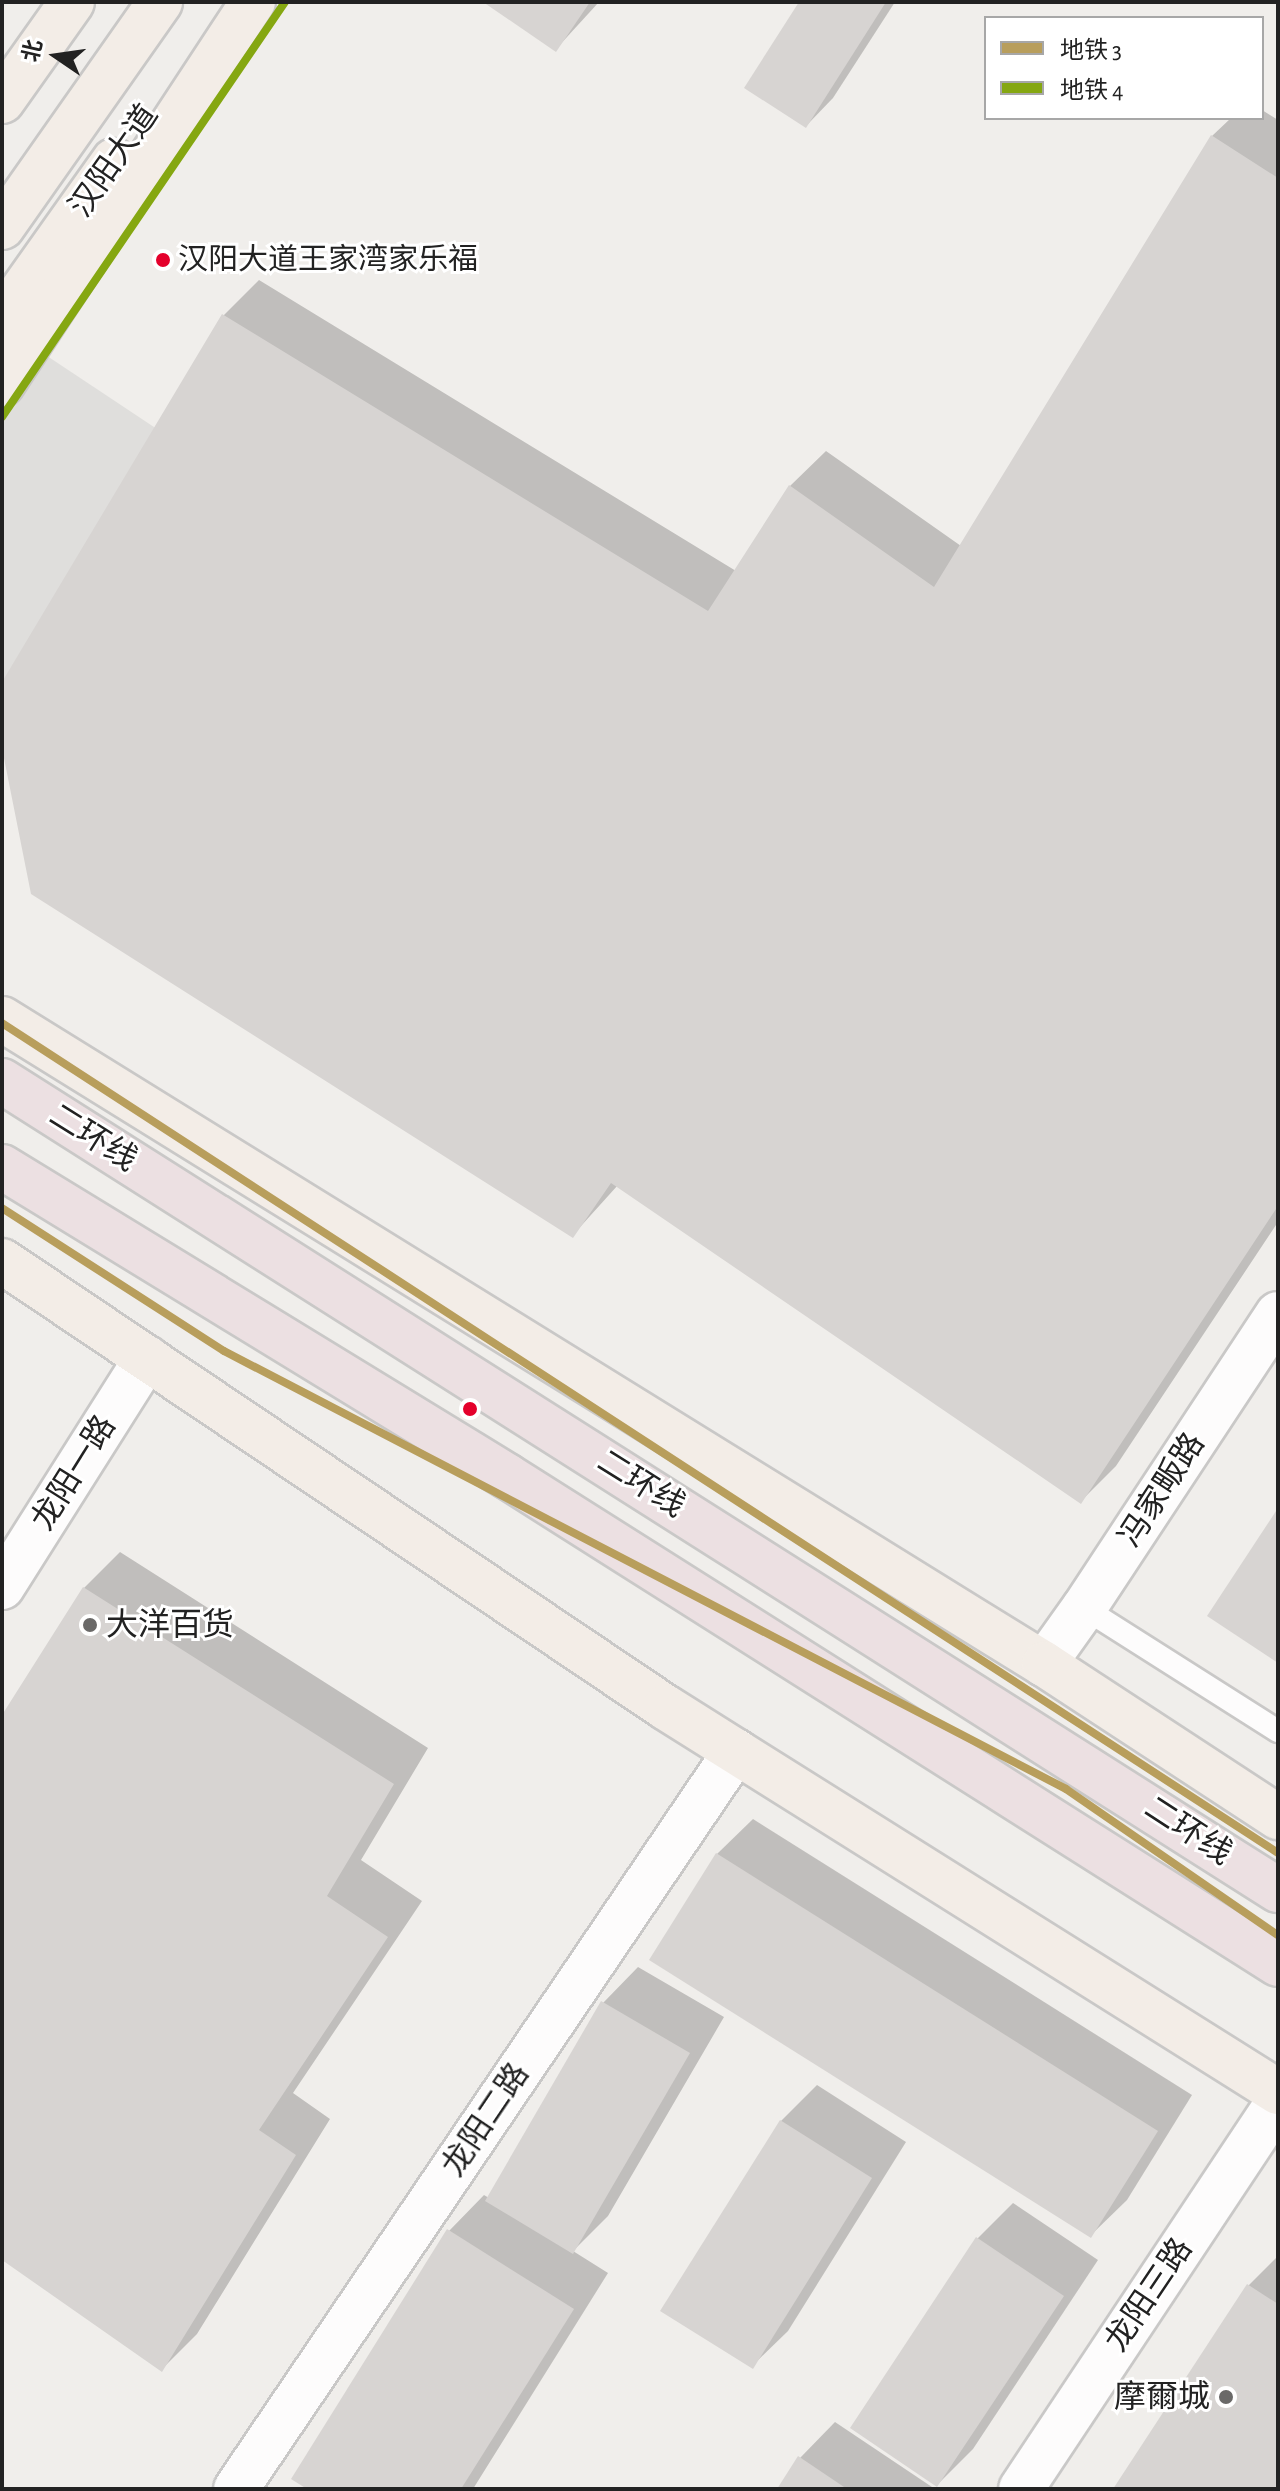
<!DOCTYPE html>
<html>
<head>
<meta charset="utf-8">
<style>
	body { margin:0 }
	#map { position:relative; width:1280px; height:2491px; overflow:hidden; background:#f0eeeb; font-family:"Alegreya Sans","Noto Sans SC",sans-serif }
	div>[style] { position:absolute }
	.residential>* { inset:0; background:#dfdedc }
	.shadow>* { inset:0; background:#0003 }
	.building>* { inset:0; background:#d7d4d2 }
	.roads { filter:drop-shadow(2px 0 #c9c8c7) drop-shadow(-2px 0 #c9c8c7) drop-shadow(0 2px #c9c8c7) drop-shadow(0 -2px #c9c8c7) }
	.lane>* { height:22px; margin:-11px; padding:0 11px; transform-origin:11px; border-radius:11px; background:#fdfcfc }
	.street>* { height:44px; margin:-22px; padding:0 22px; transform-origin:22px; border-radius:22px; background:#fdfcfc }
	.primary>* { height:44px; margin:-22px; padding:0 22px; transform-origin:22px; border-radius:22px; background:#f3ede7 }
	.highway>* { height:44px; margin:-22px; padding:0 22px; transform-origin:22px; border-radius:22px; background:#ece0e2 }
	.metro-1>* { height:8px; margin:-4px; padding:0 4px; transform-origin:4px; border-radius:4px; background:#b89e5c }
	.metro-2>* { height:8px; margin:-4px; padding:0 4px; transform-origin:4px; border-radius:4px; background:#85a711 }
	.dots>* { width:22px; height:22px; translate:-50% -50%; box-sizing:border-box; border:4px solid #fff; border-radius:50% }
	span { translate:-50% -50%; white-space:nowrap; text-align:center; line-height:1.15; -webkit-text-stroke:6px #fff; paint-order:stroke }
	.bus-label { font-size:30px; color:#222 }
	.left { translate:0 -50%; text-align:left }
	.street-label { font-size:32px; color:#222 }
	.poi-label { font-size:32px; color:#222 }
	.right { translate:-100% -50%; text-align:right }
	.frame { position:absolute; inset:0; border:4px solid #222; pointer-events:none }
	.legend { position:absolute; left:984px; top:16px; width:280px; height:104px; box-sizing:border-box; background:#fff; border:2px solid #a7a7a7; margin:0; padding:10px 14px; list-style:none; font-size:24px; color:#222 }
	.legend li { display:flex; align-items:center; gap:16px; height:40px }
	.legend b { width:40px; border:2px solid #a7a7a7 }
	.north { position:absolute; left:16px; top:16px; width:80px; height:80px; -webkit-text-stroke:6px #fff; paint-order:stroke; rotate:283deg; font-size:22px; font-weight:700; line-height:32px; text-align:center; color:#222 }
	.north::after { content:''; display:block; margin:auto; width:28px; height:36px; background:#222; clip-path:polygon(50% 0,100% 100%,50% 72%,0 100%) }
</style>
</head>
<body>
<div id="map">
	<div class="residential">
		<div style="clip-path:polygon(2px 326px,163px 433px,2px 722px)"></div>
	</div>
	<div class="shadow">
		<div style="clip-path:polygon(487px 2px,599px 2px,556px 49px)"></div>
		<div style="clip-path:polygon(801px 2px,895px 2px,833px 98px,806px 126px)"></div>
		<div style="clip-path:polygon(1262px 110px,1278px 120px,1278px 1222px,1116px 1466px,1081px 1501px,618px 1185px,572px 1236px,2px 738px,2px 686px,224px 315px,259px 280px,736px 571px,790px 486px,826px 451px,961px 546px,1212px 136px,1231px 118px,1262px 118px)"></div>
		<div style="clip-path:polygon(120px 1552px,428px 1748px,361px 1860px,422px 1901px,293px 2093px,330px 2119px,197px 2334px,162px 2369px,2px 2258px,2px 1719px,84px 1588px)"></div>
		<div style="clip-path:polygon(753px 1819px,1192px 2095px,1127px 2200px,1091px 2235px,717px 1854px)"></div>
		<div style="clip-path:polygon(638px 1967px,724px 2017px,608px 2216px,573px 2251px,608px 2273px,473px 2489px,311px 2489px,449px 2231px,484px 2195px,489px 2198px,603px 2003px)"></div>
		<div style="clip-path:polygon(817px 2085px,906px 2142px,788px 2331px,752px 2366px,663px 2310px,781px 2121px)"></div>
		<div style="clip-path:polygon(1013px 2203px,1098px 2260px,973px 2449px,937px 2485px,977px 2239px)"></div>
		<div style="clip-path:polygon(1278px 2256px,1278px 2489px,1115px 2489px,1249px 2285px)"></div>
		<div style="clip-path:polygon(835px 2422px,935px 2489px,779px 2489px,800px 2458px)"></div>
	</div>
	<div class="building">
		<div style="clip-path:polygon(483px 2px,590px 2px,556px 52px)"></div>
		<div style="clip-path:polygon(799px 2px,886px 2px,806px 128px,744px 88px)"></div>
		<div style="clip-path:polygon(1211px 135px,1278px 178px,1278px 1206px,1081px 1504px,611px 1183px,573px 1238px,31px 894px,2px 748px,2px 682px,222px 314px,708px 611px,789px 485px,934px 587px)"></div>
		<div style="clip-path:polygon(1278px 1508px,1278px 1663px,1207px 1616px)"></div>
		<div style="clip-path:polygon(83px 1587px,394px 1784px,327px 1896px,388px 1937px,259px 2130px,296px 2155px,162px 2372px,2px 2260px,2px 1715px)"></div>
		<div style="clip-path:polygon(716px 1853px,1158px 2131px,1091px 2238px,649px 1960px)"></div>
		<div style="clip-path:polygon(601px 2001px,690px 2053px,573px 2254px,485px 2201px)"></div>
		<div style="clip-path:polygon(780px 2120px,872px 2178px,753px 2369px,660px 2311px)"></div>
		<div style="clip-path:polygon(447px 2229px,574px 2309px,461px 2489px,307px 2489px,291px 2479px)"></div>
		<div style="clip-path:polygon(976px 2237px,1064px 2296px,937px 2487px,850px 2428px)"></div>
		<div style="clip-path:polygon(1247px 2284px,1278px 2304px,1278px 2489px,1113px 2489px)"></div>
		<div style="clip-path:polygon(798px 2456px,847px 2489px,777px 2489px)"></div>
	</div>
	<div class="roads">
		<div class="lane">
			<div style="left:1084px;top:1608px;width:230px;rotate:32.4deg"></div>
		</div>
		<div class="street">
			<div style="left:2px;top:1587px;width:271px;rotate:-57.7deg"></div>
			<div style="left:1044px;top:1664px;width:69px;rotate:-54.5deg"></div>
			<div style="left:1084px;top:1608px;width:352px;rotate:-56.6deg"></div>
			<div style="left:236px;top:2489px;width:891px;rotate:-55.88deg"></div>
			<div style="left:1021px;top:2489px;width:465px;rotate:-56.4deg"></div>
		</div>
		<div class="primary">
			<div style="left:2px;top:101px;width:121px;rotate:-54.7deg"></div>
			<div style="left:2px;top:227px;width:275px;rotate:-54.9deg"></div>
			<div style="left:2px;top:319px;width:194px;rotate:-54.7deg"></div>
			<div style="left:2px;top:384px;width:457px;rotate:-56.7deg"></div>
			<div style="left:2px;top:1019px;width:1225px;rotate:31.76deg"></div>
			<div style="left:1044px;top:1664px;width:280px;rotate:33.2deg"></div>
			<div style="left:2px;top:1261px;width:799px;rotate:33.93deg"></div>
			<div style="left:665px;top:1707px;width:724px;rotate:32.13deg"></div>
		</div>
		<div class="highway">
			<div style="left:2px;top:1081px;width:1511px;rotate:32.38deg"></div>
			<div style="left:2px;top:1167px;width:592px;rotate:31.46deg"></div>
			<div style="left:507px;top:1476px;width:912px;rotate:32.33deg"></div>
		</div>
	</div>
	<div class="metro-1">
		<div style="left:2px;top:1023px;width:1522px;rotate:33.04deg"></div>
		<div style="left:2px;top:1208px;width:264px;rotate:32.8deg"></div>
		<div style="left:224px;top:1351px;width:949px;rotate:27.48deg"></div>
		<div style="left:1066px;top:1789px;width:257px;rotate:34.6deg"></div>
	</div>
	<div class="metro-2">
		<div style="left:2px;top:417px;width:502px;rotate:-55.71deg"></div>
	</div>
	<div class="dots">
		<div style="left:163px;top:260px;background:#e4002b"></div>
		<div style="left:470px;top:1409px;background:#e4002b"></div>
		<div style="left:90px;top:1625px;background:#6a6968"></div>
		<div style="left:1226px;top:2397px;background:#6a6968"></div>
	</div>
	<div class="bus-label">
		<span class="left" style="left:178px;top:260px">汉阳大道王家湾家乐福</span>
	</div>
	<div class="street-label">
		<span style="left:114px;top:161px;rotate:-55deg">汉阳大道</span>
		<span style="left:93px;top:1138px;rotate:32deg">二环线</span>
		<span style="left:74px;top:1473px;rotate:-58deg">龙阳一路</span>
		<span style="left:641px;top:1484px;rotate:32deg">二环线</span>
		<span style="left:1162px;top:1490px;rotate:-57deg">冯家畈路</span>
		<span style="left:1188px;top:1831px;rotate:33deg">二环线</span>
		<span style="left:486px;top:2120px;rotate:-56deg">龙阳二路</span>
		<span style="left:1149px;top:2295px;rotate:-56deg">龙阳三路</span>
	</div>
	<div class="poi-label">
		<span class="left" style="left:106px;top:1625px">大洋百货</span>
		<span class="right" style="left:1210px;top:2397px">摩爾城</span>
	</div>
	<div class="frame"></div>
	<ul class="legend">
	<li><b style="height:10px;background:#b89e5c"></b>地铁 3</li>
	<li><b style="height:10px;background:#85a711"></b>地铁 4</li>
	</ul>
	<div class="north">北</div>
</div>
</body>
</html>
